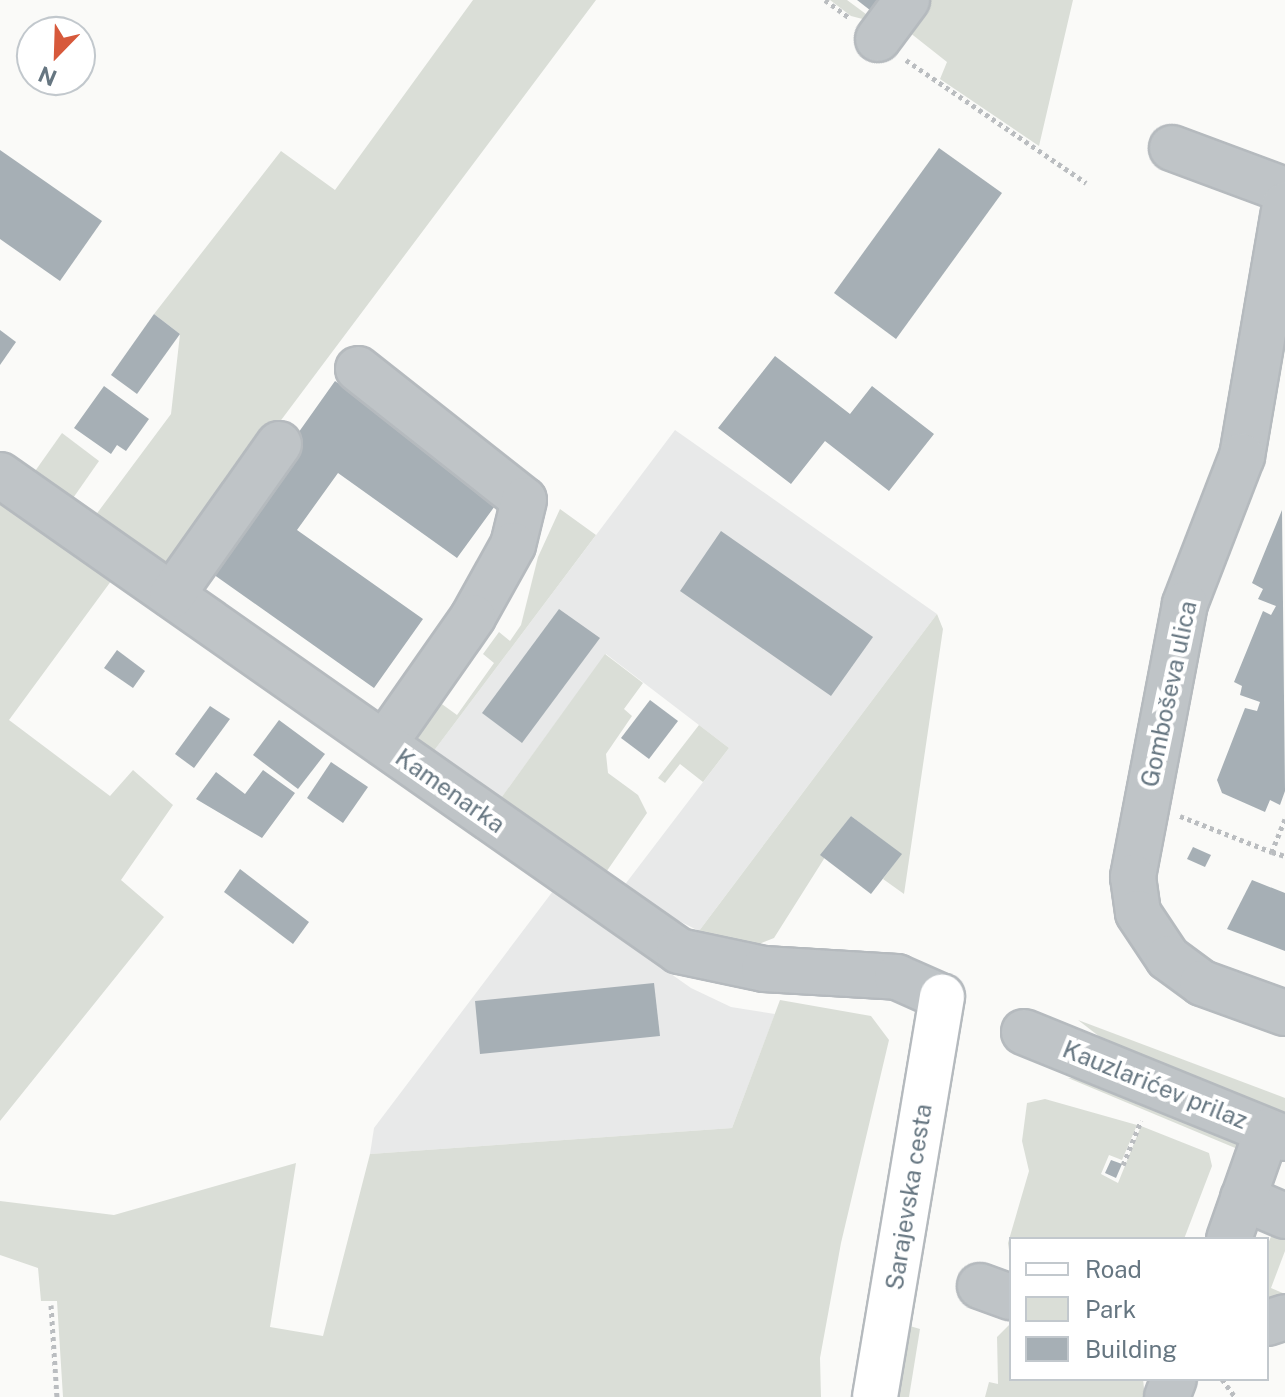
<!DOCTYPE html>
<html>
<head>
<meta charset="utf-8">
<style>
	body { margin:0 }
	#map { position:relative; width:1285px; height:1397px; overflow:hidden; background:#fafaf8; font-family:"Public Sans",sans-serif }
	div>[style] { position:absolute }
	.built>* { inset:0; background:#e8e9e9 }
	.green>* { inset:0; background:#daded7 }
	.building>* { inset:0; background:#a6afb5 }
	.path>* { height:5px; margin-top:-2.5px; transform-origin:0; background:repeating-linear-gradient(90deg,#babdc0 0 4px,transparent 0 8px) }
	.roads { filter:drop-shadow(2px 0 #b5babe) drop-shadow(-2px 0 #b5babe) drop-shadow(0 2px #b5babe) drop-shadow(0 -2px #b5babe) }
	.minor>* { height:44px; margin:-22px; padding:0 22px; transform-origin:22px; border-radius:22px; background:#bfc4c7 }
	.major>* { height:44px; margin:-22px; padding:0 22px; transform-origin:22px; border-radius:22px; background:#fff }
	span { translate:-50% -50%; white-space:nowrap; text-align:center; line-height:1.15; -webkit-text-stroke:8px #fff; paint-order:stroke }
	.street-label { font-size:24px; color:#667681 }
	.legend { position:absolute; left:1009px; top:1237px; width:260px; height:144px; box-sizing:border-box; background:#fff; border:2px solid #c2c8cd; margin:0; padding:10px 14px; list-style:none; font-size:24px; color:#667681 }
	.legend li { display:flex; align-items:center; gap:16px; height:40px }
	.legend b { width:40px; border:2px solid #c2c8cd }
	.north { position:absolute; left:16px; top:16px; width:80px; height:80px; box-sizing:border-box; background:#fff; border:2px solid #c2c8cd; border-radius:50%; rotate:203deg; font-size:22px; font-weight:700; line-height:32px; text-align:center; color:#667681 }
	.north::after { content:''; display:block; margin:auto; width:28px; height:36px; background:#d7593b; clip-path:polygon(50% 0,100% 100%,50% 72%,0 100%) }
</style>
</head>
<body>
<div id="map">
	<div class="built">
		<div style="clip-path:polygon(675px 430px,937px 614px,699px 931px,620px 891px,729px 748px,606px 654px,496px 805px,430px 756px)"></div>
		<div style="clip-path:polygon(553px 891px,691px 988px,731px 1007px,775px 1014px,732px 1128px,370px 1154px,374px 1128px)"></div>
	</div>
	<div class="green">
		<div style="clip-path:polygon(473px 0,596px 0,168px 571px,95px 516px,171px 414px,180px 334px,154px 314px,281px 151px,335px 190px)"></div>
		<div style="clip-path:polygon(830px 0,847px 0,878px 23px,851px 16px)"></div>
		<div style="clip-path:polygon(917px 0,1073px 0,1039px 146px,940px 79px,947px 62px,909px 32px)"></div>
		<div style="clip-path:polygon(62px 433px,99px 461px,71px 501px,33px 474px)"></div>
		<div style="clip-path:polygon(0 490px,117px 573px,9px 720px,110px 796px,133px 770px,173px 805px,121px 880px,164px 917px,0 1121px)"></div>
		<div style="clip-path:polygon(560px 509px,596px 535px,430px 756px,417px 745px,421px 729px,439px 702px,457px 715px,494px 663px,483px 654px,499px 632px,510px 641px,521px 625px,538px 557px)"></div>
		<div style="clip-path:polygon(937px 614px,943px 629px,904px 894px,883px 879px,901px 854px,851px 816px,774px 938px,754px 946px,699px 931px)"></div>
		<div style="clip-path:polygon(605px 654px,643px 683px,624px 709px,632px 716px,606px 754px,608px 773px,638px 795px,647px 813px,602px 878px,496px 805px)"></div>
		<div style="clip-path:polygon(699px 725px,729px 748px,703px 782px,680px 764px,665px 783px,658px 778px)"></div>
		<div style="clip-path:polygon(780px 1000px,871px 1016px,889px 1040px,841px 1243px,820px 1358px,821px 1397px,63px 1397px,57px 1301px,41px 1301px,38px 1268px,0 1255px,0 1201px,114px 1215px,296px 1163px,270px 1327px,323px 1336px,370px 1154px,732px 1128px)"></div>
		<div style="clip-path:polygon(1078px 1020px,1285px 1098px,1285px 1112px,1109px 1044px)"></div>
		<div style="clip-path:polygon(1068px 1078px,1083px 1079px,1244px 1141px,1240px 1150px)"></div>
		<div style="clip-path:polygon(1045px 1099px,1137px 1125px,1122px 1160px,1109px 1155px,1101px 1174px,1118px 1183px,1141px 1126px,1209px 1153px,1212px 1166px,1184px 1239px,1011px 1239px,1011px 1265px,1008px 1243px,1029px 1171px,1022px 1141px,1027px 1103px)"></div>
		<div style="clip-path:polygon(1275px 1227px,1285px 1231px,1285px 1251px,1271px 1288px,1285px 1294px,1285px 1303px,1267px 1311px,1267px 1246px)"></div>
		<div style="clip-path:polygon(1011px 1323px,1011px 1379px,1143px 1379px,1145px 1397px,985px 1397px,989px 1382px,998px 1384px,997px 1337px)"></div>
		<div style="clip-path:polygon(903px 1324px,920px 1329px,909px 1397px,894px 1397px)"></div>
	</div>
	<div class="building">
		<div style="clip-path:polygon(857px 0,886px 0,875px 14px)"></div>
		<div style="clip-path:polygon(939px 148px,1002px 193px,896px 339px,834px 293px)"></div>
		<div style="clip-path:polygon(0 150px,102px 221px,60px 281px,0 239px)"></div>
		<div style="clip-path:polygon(154px 314px,180px 334px,137px 394px,111px 375px)"></div>
		<div style="clip-path:polygon(0 330px,16px 342px,0 365px)"></div>
		<div style="clip-path:polygon(775px 356px,850px 414px,872px 386px,934px 434px,889px 491px,825px 441px,791px 484px,718px 428px)"></div>
		<div style="clip-path:polygon(335px 381px,500px 499px,457px 558px,338px 473px,297px 530px,423px 619px,374px 688px,203px 567px)"></div>
		<div style="clip-path:polygon(104px 386px,149px 419px,126px 451px,117px 445px,111px 454px,74px 428px)"></div>
		<div style="clip-path:polygon(1282px 510px,1285px 791px,1280px 805px,1270px 800px,1265px 812px,1222px 793px,1217px 780px,1245px 708px,1257px 711px,1260px 702px,1240px 695px,1242px 686px,1234px 682px,1263px 611px,1271px 615px,1276px 606px,1258px 599px,1263px 589px,1252px 583px)"></div>
		<div style="clip-path:polygon(721px 531px,873px 637px,831px 696px,680px 591px)"></div>
		<div style="clip-path:polygon(559px 609px,600px 638px,522px 743px,482px 713px)"></div>
		<div style="clip-path:polygon(117px 650px,145px 671px,133px 688px,104px 668px)"></div>
		<div style="clip-path:polygon(650px 700px,678px 721px,649px 759px,621px 738px)"></div>
		<div style="clip-path:polygon(210px 706px,230px 719px,194px 768px,175px 754px)"></div>
		<div style="clip-path:polygon(279px 720px,325px 754px,298px 789px,253px 755px)"></div>
		<div style="clip-path:polygon(331px 762px,368px 787px,343px 823px,307px 798px)"></div>
		<div style="clip-path:polygon(263px 770px,295px 793px,262px 838px,196px 799px,216px 772px,245px 794px)"></div>
		<div style="clip-path:polygon(851px 816px,902px 854px,871px 894px,820px 855px)"></div>
		<div style="clip-path:polygon(1193px 847px,1211px 855px,1205px 867px,1187px 859px)"></div>
		<div style="clip-path:polygon(240px 869px,309px 922px,293px 944px,224px 892px)"></div>
		<div style="clip-path:polygon(1252px 880px,1285px 893px,1285px 951px,1227px 929px)"></div>
		<div style="clip-path:polygon(654px 983px,660px 1036px,480px 1054px,475px 1001px)"></div>
		<div style="clip-path:polygon(1111px 1160px,1122px 1164px,1116px 1178px,1105px 1173px)"></div>
	</div>
	<div class="path">
		<div style="left:825px;top:0;width:31px;rotate:36deg"></div>
		<div style="left:906px;top:60px;width:218px;rotate:34.3deg"></div>
		<div style="left:1180px;top:816px;width:99px;rotate:21.4deg"></div>
		<div style="left:1285px;top:819px;width:35px;rotate:112deg"></div>
		<div style="left:1272px;top:852px;width:14px;rotate:17deg"></div>
		<div style="left:1123px;top:1165px;width:48px;rotate:-67.8deg"></div>
		<div style="left:51px;top:1305px;width:92px;rotate:86.3deg"></div>
		<div style="left:1222px;top:1379px;width:22px;rotate:54deg"></div>
	</div>
	<div class="roads">
		<div class="minor">
			<div style="left:878px;top:39px;width:49px;rotate:-53.4deg"></div>
			<div style="left:1172px;top:148px;width:121px;rotate:20.4deg"></div>
			<div style="left:1285px;top:205px;width:255px;rotate:99.7deg"></div>
			<div style="left:1242px;top:456px;width:159px;rotate:111.1deg"></div>
			<div style="left:1185px;top:604px;width:278px;rotate:100.8deg"></div>
			<div style="left:1133px;top:877px;width:36px;rotate:82deg"></div>
			<div style="left:1138px;top:913px;width:54px;rotate:56.3deg"></div>
			<div style="left:1168px;top:958px;width:42px;rotate:36.3deg"></div>
			<div style="left:1202px;top:983px;width:88px;rotate:19.9deg"></div>
			<div style="left:358px;top:369px;width:211px;rotate:38.3deg"></div>
			<div style="left:524px;top:500px;width:46px;rotate:103.7deg"></div>
			<div style="left:513px;top:545px;width:82px;rotate:119.1deg"></div>
			<div style="left:473px;top:617px;width:155px;rotate:125deg"></div>
			<div style="left:0;top:475px;width:829px;rotate:35.03deg"></div>
			<div style="left:679px;top:951px;width:87px;rotate:12deg"></div>
			<div style="left:764px;top:969px;width:133px;rotate:3.4deg"></div>
			<div style="left:897px;top:977px;width:49px;rotate:24deg"></div>
			<div style="left:172px;top:595px;width:185px;rotate:-54.7deg"></div>
			<div style="left:1024px;top:1032px;width:282px;rotate:22.1deg"></div>
			<div style="left:1243px;top:1198px;width:46px;rotate:23.2deg"></div>
			<div style="left:1229px;top:1239px;width:114px;rotate:-70.6deg"></div>
			<div style="left:980px;top:1286px;width:33px;rotate:20deg"></div>
			<div style="left:1267px;top:1323px;width:19px;rotate:-18deg"></div>
			<div style="left:1167px;top:1397px;width:19px;rotate:-69deg"></div>
		</div>
		<div class="major">
			<div style="left:875px;top:1397px;width:406px;rotate:-80.5deg"></div>
		</div>
	</div>
	<div class="street-label">
		<span style="left:1169px;top:694px;rotate:-78deg">Gomboševa ulica</span>
		<span style="left:450px;top:791px;rotate:35deg">Kamenarka</span>
		<span style="left:1155px;top:1085px;rotate:22deg">Kauzlarićev prilaz</span>
		<span style="left:909px;top:1197px;rotate:-81deg">Sarajevska cesta</span>
	</div>
	<ul class="legend">
	<li><b style="height:10px;background:#fff"></b>Road</li>
	<li><b style="height:22px;background:#daded7"></b>Park</li>
	<li><b style="height:22px;background:#a6afb5"></b>Building</li>
	</ul>
	<div class="north">N</div>
</div>
</body>
</html>
